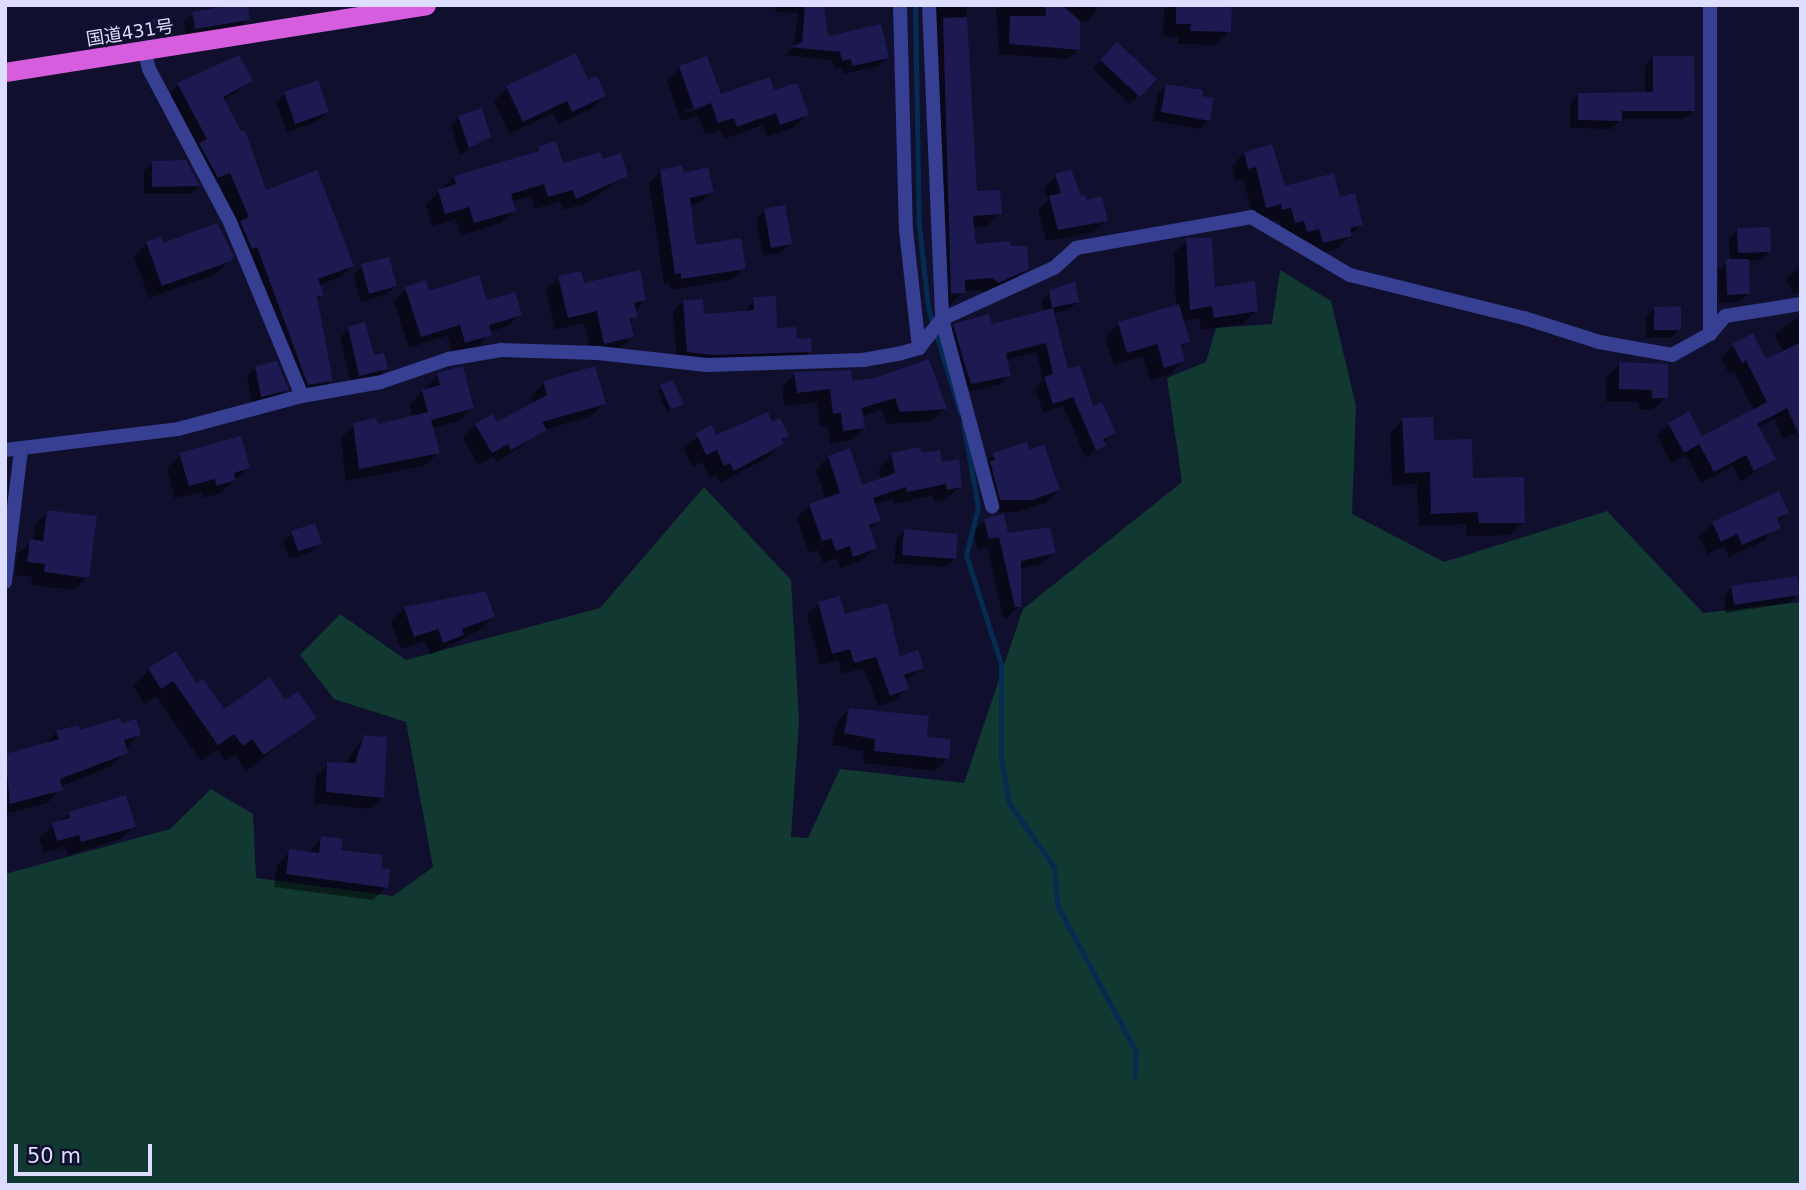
<!DOCTYPE html>
<html>
<head>
<meta charset="utf-8">
<style>
	body { margin:0 }
	#map { position:relative; width:1806px; height:1190px; overflow:hidden; background:#100f2e; font-family:"DejaVu Sans","Noto Sans JP",sans-serif }
	div>[style] { position:absolute }
	.green>* { inset:0; background:#113932 }
	.shadow>* { inset:0; background:#0007 }
	.stream>* { height:5px; margin:-2.5px; padding:0 2.5px; transform-origin:2.5px; border-radius:2.5px; background:#062b51 }
	.building>* { inset:0; background:#1d1951 }
	.minor>* { height:14px; margin:-7px; padding:0 7px; transform-origin:7px; border-radius:7px; background:#363f91 }
	.trunk>* { height:19px; margin:-9.5px; padding:0 9.5px; transform-origin:9.5px; border-radius:9.5px; background:#d75ddf }
	span { translate:-50% -50%; white-space:nowrap; text-align:center; line-height:1.15; -webkit-text-stroke:5px #100f2e; paint-order:stroke }
	.street-label { font-size:18px; color:#dcddff }
	.frame { position:absolute; inset:0; border:7px solid #dcddff; pointer-events:none }
	.scale { position:absolute; left:14px; top:1144px; width:138px; height:32px; box-sizing:border-box; border:4px solid #dcddff; border-top:0; padding-left:9px; font-size:21px; line-height:24px; white-space:nowrap; color:#dcddff; -webkit-text-stroke:5px #100f2e; paint-order:stroke }
</style>
</head>
<body>
<div id="map">
	<div class="green">
		<div style="clip-path:polygon(1280px 270px,1331px 301px,1356px 406px,1352px 514px,1444px 562px,1607px 511px,1703px 613px,1801px 602px,1801px 1185px,5px 1185px,5px 874px,170px 829px,211px 789px,253px 814px,256px 878px,393px 896px,433px 867px,406px 722px,334px 699px,300px 655px,340px 614px,406px 660px,600px 608px,704px 487px,791px 580px,799px 721px,791px 837px,808px 838px,840px 769px,964px 783px,1023px 609px,1182px 482px,1167px 378px,1206px 362px,1216px 328px,1272px 324px)"></div>
	</div>
	<div class="shadow">
		<div style="clip-path:polygon(776px 5px,822px 5px,826px 38px,887px 58px,878px 66px,844px 74px,842px 67px,834px 68px,832px 60px,784px 55px,794px 47px,798px 13px,775px 12px)"></div>
		<div style="clip-path:polygon(930px 5px,966px 5px,975px 193px,1000px 213px,987px 226px,972px 227px,974px 245px,1027px 268px,1014px 281px,985px 294px,980px 290px,964px 291px,951px 305px,939px 305px)"></div>
		<div style="clip-path:polygon(996px 5px,1099px 5px,1088px 21px,1078px 21px,1078px 49px,1068px 59px,999px 54px)"></div>
		<div style="clip-path:polygon(1168px 5px,1230px 5px,1229px 31px,1216px 45px,1178px 44px,1178px 37px,1163px 36px,1164px 10px)"></div>
		<div style="clip-path:polygon(192px 14px,248px 20px,240px 28px,186px 37px,184px 22px)"></div>
		<div style="clip-path:polygon(144px 23px,169px 29px,143px 38px)"></div>
		<div style="clip-path:polygon(1117px 44px,1155px 79px,1130px 104px,1093px 69px)"></div>
		<div style="clip-path:polygon(575px 56px,587px 82px,604px 96px,591px 109px,559px 124px,553px 113px,509px 134px,494px 101px,507px 88px)"></div>
		<div style="clip-path:polygon(1654px 57px,1693px 110px,1684px 119px,1621px 119px,1612px 129px,1570px 128px,1570px 104px,1578px 95px,1645px 94px,1645px 66px)"></div>
		<div style="clip-path:polygon(evenodd,680px 68px,719px 97px,773px 93px,807px 115px,793px 128px,767px 137px,763px 125px,724px 139px,721px 130px,705px 135px,698px 115px,681px 121px,667px 81px,680px 68px,707px 103px,707px 106px,687px 113px,685px 110px,707px 103px)"></div>
		<div style="clip-path:polygon(251px 81px,223px 101px,265px 193px,352px 265px,341px 277px,318px 285px,322px 295px,316px 301px,331px 380px,319px 392px,297px 396px,219px 183px,206px 189px,167px 96px,178px 85px)"></div>
		<div style="clip-path:polygon(1166px 86px,1200px 97px,1208px 120px,1200px 129px,1153px 121px,1158px 94px)"></div>
		<div style="clip-path:polygon(285px 94px,327px 112px,318px 121px,287px 132px,276px 102px)"></div>
		<div style="clip-path:polygon(459px 118px,489px 136px,460px 155px,451px 126px)"></div>
		<div style="clip-path:polygon(538px 148px,562px 165px,601px 161px,626px 175px,587px 203px,563px 210px,560px 201px,535px 209px,531px 196px,511px 202px,514px 211px,501px 223px,461px 235px,456px 219px,432px 226px,426px 204px,454px 177px,532px 155px)"></div>
		<div style="clip-path:polygon(1244px 153px,1284px 188px,1339px 199px,1361px 224px,1337px 249px,1310px 255px,1307px 241px,1294px 244px,1291px 232px,1282px 234px,1279px 219px,1270px 221px,1269px 216px,1254px 219px,1243px 179px,1236px 181px,1232px 166px)"></div>
		<div style="clip-path:polygon(152px 162px,198px 186px,190px 194px,144px 194px,144px 171px)"></div>
		<div style="clip-path:polygon(660px 172px,682px 175px,712px 191px,701px 202px,689px 205px,694px 247px,744px 268px,733px 279px,671px 290px,670px 283px,664px 284px,649px 183px)"></div>
		<div style="clip-path:polygon(1056px 176px,1106px 220px,1094px 232px,1046px 241px,1038px 210px,1048px 200px,1044px 188px)"></div>
		<div style="clip-path:polygon(764px 211px,790px 244px,782px 252px,763px 256px,756px 219px)"></div>
		<div style="clip-path:polygon(1738px 230px,1769px 252px,1761px 260px,1747px 261px,1748px 294px,1739px 302px,1719px 303px,1718px 270px,1730px 261px,1729px 238px)"></div>
		<div style="clip-path:polygon(1187px 240px,1213px 289px,1256px 310px,1243px 324px,1201px 330px,1199px 318px,1182px 321px,1188px 342px,1180px 350px,1183px 361px,1170px 374px,1150px 380px,1143px 356px,1114px 365px,1105px 337px,1118px 324px,1176px 307px,1174px 253px)"></div>
		<div style="clip-path:polygon(147px 243px,162px 245px,230px 260px,216px 274px,149px 298px,134px 257px)"></div>
		<div style="clip-path:polygon(362px 266px,395px 286px,387px 294px,361px 302px,353px 275px)"></div>
		<div style="clip-path:polygon(1801px 268px,1801px 291px,1793px 294px,1786px 278px)"></div>
		<div style="clip-path:polygon(559px 278px,644px 300px,629px 324px,632px 336px,619px 350px,592px 356px,584px 323px,555px 330px,546px 291px)"></div>
		<div style="clip-path:polygon(406px 289px,428px 293px,520px 314px,508px 326px,489px 332px,478px 347px,453px 354px,448px 335px,409px 348px,394px 301px)"></div>
		<div style="clip-path:polygon(1050px 293px,1077px 302px,1068px 310px,1052px 314px,1067px 371px,1113px 433px,1086px 458px,1063px 406px,1043px 412px,1035px 388px,1043px 380px,1036px 352px,1005px 360px,1009px 376px,999px 385px,961px 393px,945px 336px,954px 326px,991px 326px,1043px 313px,1041px 301px)"></div>
		<div style="clip-path:polygon(754px 299px,776px 330px,810px 351px,800px 362px,677px 361px,673px 312px,683px 301px,702px 315px,744px 313px)"></div>
		<div style="clip-path:polygon(1654px 309px,1679px 329px,1671px 338px,1646px 338px,1646px 317px)"></div>
		<div style="clip-path:polygon(1799px 316px,1801px 432px,1782px 438px,1775px 419px,1757px 428px,1773px 459px,1741px 482px,1733px 466px,1701px 483px,1686px 455px,1671px 463px,1657px 436px,1669px 424px,1702px 438px,1754px 411px,1734px 371px,1729px 374px,1721px 358px,1733px 346px,1766px 362px,1784px 353px,1774px 335px)"></div>
		<div style="clip-path:polygon(349px 329px,386px 369px,378px 377px,351px 384px,340px 337px)"></div>
		<div style="clip-path:polygon(1620px 364px,1666px 397px,1653px 410px,1639px 410px,1639px 402px,1606px 402px,1606px 377px)"></div>
		<div style="clip-path:polygon(255px 367px,287px 389px,278px 398px,252px 404px,247px 376px)"></div>
		<div style="clip-path:polygon(795px 374px,851px 383px,945px 408px,932px 421px,887px 424px,882px 410px,862px 416px,863px 428px,850px 441px,830px 443px,828px 425px,820px 426px,817px 402px,784px 406px,782px 387px)"></div>
		<div style="clip-path:polygon(438px 375px,473px 407px,459px 421px,431px 428px,438px 453px,424px 466px,346px 481px,341px 438px,354px 425px,377px 427px,413px 417px,409px 405px)"></div>
		<div style="clip-path:polygon(544px 383px,604px 403px,591px 416px,545px 430px,497px 462px,494px 456px,478px 465px,463px 438px,476px 425px,497px 424px,533px 404px,531px 396px)"></div>
		<div style="clip-path:polygon(661px 387px,681px 404px,678px 407px,667px 412px,658px 391px)"></div>
		<div style="clip-path:polygon(1403px 420px,1471px 480px,1523px 522px,1510px 535px,1466px 536px,1466px 524px,1419px 526px,1417px 484px,1392px 485px,1390px 433px)"></div>
		<div style="clip-path:polygon(771px 424px,786px 435px,782px 443px,768px 457px,720px 483px,717px 475px,710px 478px,703px 462px,692px 467px,683px 447px,711px 428px,715px 438px)"></div>
		<div style="clip-path:polygon(1028px 452px,1058px 490px,1045px 503px,1017px 512px,987px 512px,978px 476px,980px 468px,993px 455px)"></div>
		<div style="clip-path:polygon(180px 455px,248px 468px,221px 493px,203px 498px,201px 492px,175px 499px,167px 468px)"></div>
		<div style="clip-path:polygon(892px 455px,920px 456px,941px 464px,960px 486px,947px 499px,934px 502px,933px 495px,894px 504px,893px 498px,873px 505px,879px 520px,869px 530px,875px 548px,862px 560px,840px 568px,837px 558px,823px 563px,818px 550px,809px 553px,797px 518px,809px 505px,826px 500px,816px 470px,828px 457px,861px 487px,881px 480px,879px 468px)"></div>
		<div style="clip-path:polygon(1778px 494px,1786px 512px,1765px 540px,1729px 557px,1724px 546px,1707px 554px,1699px 537px,1713px 523px)"></div>
		<div style="clip-path:polygon(48px 512px,87px 577px,74px 590px,31px 585px,32px 577px,15px 575px,17px 554px,33px 541px,35px 525px)"></div>
		<div style="clip-path:polygon(985px 520px,1007px 535px,1054px 552px,1042px 564px,1019px 569px,1019px 606px,1007px 618px,1003px 618px,987px 547px,978px 550px,973px 532px)"></div>
		<div style="clip-path:polygon(904px 531px,955px 559px,946px 567px,894px 563px,896px 539px)"></div>
		<div style="clip-path:polygon(292px 533px,320px 543px,311px 552px,289px 559px,283px 541px)"></div>
		<div style="clip-path:polygon(1732px 587px,1798px 594px,1789px 603px,1726px 613px,1724px 596px)"></div>
		<div style="clip-path:polygon(485px 593px,493px 617px,480px 630px,430px 655px,425px 641px,401px 649px,391px 622px,404px 609px)"></div>
		<div style="clip-path:polygon(819px 603px,844px 616px,899px 659px,922px 668px,904px 682px,906px 689px,894px 701px,878px 706px,864px 668px,842px 674px,838px 660px,820px 665px,807px 615px)"></div>
		<div style="clip-path:polygon(149px 670px,196px 686px,223px 711px,285px 702px,315px 718px,246px 771px,235px 754px,225px 761px,217px 749px,201px 761px,156px 696px,144px 704px,133px 686px)"></div>
		<div style="clip-path:polygon(849px 709px,925px 738px,947px 759px,935px 771px,863px 763px,864px 751px,832px 745px,837px 722px)"></div>
		<div style="clip-path:polygon(121px 726px,139px 734px,112px 766px,60px 787px,48px 803px,5px 814px,5px 755px,45px 745px,57px 732px)"></div>
		<div style="clip-path:polygon(364px 737px,382px 797px,370px 809px,314px 803px,316px 776px,328px 764px,344px 764px)"></div>
		<div style="clip-path:polygon(69px 814px,134px 826px,120px 839px,68px 855px,65px 847px,44px 853px,39px 838px)"></div>
		<div style="clip-path:polygon(321px 838px,379px 869px,386px 887px,373px 900px,274px 887px,277px 865px,290px 851px,308px 854px)"></div>
	</div>
	<div class="stream">
		<div style="left:915px;top:5px;width:220px;rotate:89deg"></div>
		<div style="left:919px;top:225px;width:83px;rotate:83.8deg"></div>
		<div style="left:928px;top:308px;width:109px;rotate:72.9deg"></div>
		<div style="left:963px;top:422px;width:86px;rotate:80deg"></div>
		<div style="left:978px;top:507px;width:49px;rotate:104deg"></div>
		<div style="left:966px;top:555px;width:114px;rotate:72.2deg"></div>
		<div style="left:1001px;top:664px;width:95px;rotate:90deg"></div>
		<div style="left:1001px;top:759px;width:45px;rotate:79.7deg"></div>
		<div style="left:1009px;top:803px;width:78px;rotate:54.9deg"></div>
		<div style="left:1054px;top:867px;width:38px;rotate:85deg"></div>
		<div style="left:1057px;top:905px;width:165px;rotate:61.7deg"></div>
		<div style="left:1135px;top:1050px;width:26px;rotate:90deg"></div>
	</div>
	<div class="building">
		<div style="clip-path:polygon(232px 5px,248px 5px,250px 20px,195px 29px,192px 12px)"></div>
		<div style="clip-path:polygon(805px 5px,824px 5px,828px 36px,881px 24px,889px 58px,852px 66px,851px 59px,842px 61px,840px 52px,790px 47px,802px 42px)"></div>
		<div style="clip-path:polygon(1045px 5px,1062px 5px,1080px 21px,1080px 50px,1009px 44px,1010px 16px,1046px 16px)"></div>
		<div style="clip-path:polygon(1176px 5px,1232px 5px,1231px 32px,1190px 31px,1191px 24px,1176px 24px)"></div>
		<div style="clip-path:polygon(168px 16px,171px 29px,147px 35px,143px 21px)"></div>
		<div style="clip-path:polygon(967px 17px,977px 191px,1000px 190px,1002px 214px,973px 216px,976px 244px,1010px 241px,1011px 246px,1027px 246px,1029px 269px,998px 283px,993px 278px,965px 280px,965px 293px,951px 294px,943px 18px)"></div>
		<div style="clip-path:polygon(1117px 42px,1157px 79px,1140px 97px,1100px 60px)"></div>
		<div style="clip-path:polygon(576px 53px,588px 80px,597px 76px,606px 96px,572px 112px,567px 101px,523px 122px,506px 86px)"></div>
		<div style="clip-path:polygon(239px 55px,253px 81px,223px 97px,241px 131px,245px 130px,266px 190px,317px 170px,354px 266px,318px 279px,324px 295px,317px 297px,333px 381px,308px 385px,257px 247px,252px 249px,240px 221px,249px 217px,230px 173px,218px 178px,199px 143px,207px 139px,177px 83px)"></div>
		<div style="clip-path:polygon(707px 56px,721px 94px,770px 77px,774px 90px,797px 83px,809px 115px,780px 125px,776px 113px,737px 127px,734px 118px,718px 123px,711px 103px,694px 109px,679px 66px)"></div>
		<div style="clip-path:polygon(1653px 56px,1694px 56px,1695px 111px,1622px 111px,1622px 121px,1578px 120px,1578px 93px,1653px 92px)"></div>
		<div style="clip-path:polygon(318px 80px,329px 112px,295px 124px,284px 92px)"></div>
		<div style="clip-path:polygon(1166px 84px,1203px 90px,1202px 96px,1214px 98px,1210px 121px,1161px 112px)"></div>
		<div style="clip-path:polygon(482px 108px,491px 137px,469px 148px,458px 116px)"></div>
		<div style="clip-path:polygon(556px 141px,563px 163px,600px 152px,603px 159px,621px 153px,628px 176px,576px 199px,573px 190px,548px 197px,544px 184px,511px 194px,516px 211px,474px 223px,469px 207px,445px 214px,438px 190px,456px 184px,454px 176px,539px 151px,538px 147px)"></div>
		<div style="clip-path:polygon(1272px 144px,1285px 186px,1334px 173px,1340px 197px,1355px 193px,1363px 225px,1350px 228px,1352px 236px,1323px 243px,1319px 229px,1307px 232px,1304px 221px,1295px 223px,1291px 208px,1282px 210px,1281px 204px,1266px 208px,1256px 167px,1248px 169px,1244px 152px)"></div>
		<div style="clip-path:polygon(186px 160px,200px 186px,152px 187px,152px 161px)"></div>
		<div style="clip-path:polygon(682px 165px,684px 173px,708px 167px,714px 192px,690px 198px,696px 245px,741px 238px,746px 269px,681px 279px,681px 273px,675px 274px,660px 170px)"></div>
		<div style="clip-path:polygon(1071px 169px,1081px 196px,1085px 195px,1087px 200px,1102px 196px,1108px 221px,1058px 230px,1049px 196px,1061px 193px,1055px 174px)"></div>
		<div style="clip-path:polygon(785px 205px,792px 244px,771px 248px,764px 209px)"></div>
		<div style="clip-path:polygon(217px 223px,234px 256px,231px 261px,162px 286px,146px 242px,161px 236px,163px 243px)"></div>
		<div style="clip-path:polygon(1770px 227px,1771px 252px,1738px 253px,1737px 228px)"></div>
		<div style="clip-path:polygon(1186px 238px,1212px 238px,1215px 287px,1255px 281px,1258px 311px,1214px 318px,1212px 306px,1190px 310px)"></div>
		<div style="clip-path:polygon(389px 257px,397px 286px,369px 294px,361px 264px)"></div>
		<div style="clip-path:polygon(1726px 259px,1749px 259px,1750px 294px,1727px 295px)"></div>
		<div style="clip-path:polygon(640px 270px,646px 300px,634px 303px,638px 317px,630px 319px,634px 337px,604px 344px,597px 311px,568px 318px,558px 276px,581px 271px,584px 283px)"></div>
		<div style="clip-path:polygon(479px 275px,487px 300px,515px 292px,522px 315px,489px 325px,492px 335px,465px 343px,460px 325px,421px 337px,405px 287px,426px 280px,429px 291px)"></div>
		<div style="clip-path:polygon(1075px 281px,1079px 302px,1052px 308px,1049px 291px)"></div>
		<div style="clip-path:polygon(776px 296px,777px 328px,796px 327px,797px 339px,811px 338px,812px 352px,714px 355px,687px 352px,683px 300px,703px 299px,704px 314px,754px 310px,753px 297px)"></div>
		<div style="clip-path:polygon(1179px 304px,1190px 342px,1181px 345px,1185px 361px,1164px 368px,1157px 344px,1127px 353px,1118px 322px)"></div>
		<div style="clip-path:polygon(1681px 306px,1681px 330px,1654px 330px,1654px 307px)"></div>
		<div style="clip-path:polygon(1053px 308px,1068px 369px,1080px 365px,1093px 406px,1102px 402px,1116px 433px,1103px 439px,1106px 446px,1096px 450px,1073px 397px,1053px 404px,1044px 377px,1053px 374px,1046px 343px,1006px 353px,1011px 376px,971px 384px,961px 352px,953px 324px,989px 314px,992px 324px)"></div>
		<div style="clip-path:polygon(365px 322px,374px 355px,384px 353px,388px 369px,359px 376px,348px 327px)"></div>
		<div style="clip-path:polygon(1753px 333px,1766px 359px,1801px 342px,1801px 440px,1787px 408px,1757px 424px,1776px 459px,1754px 471px,1746px 455px,1714px 472px,1699px 444px,1684px 453px,1668px 423px,1689px 411px,1702px 436px,1767px 402px,1746px 360px,1742px 363px,1732px 344px)"></div>
		<div style="clip-path:polygon(929px 359px,947px 409px,900px 412px,895px 398px,862px 408px,865px 428px,843px 431px,841px 413px,833px 414px,830px 389px,797px 393px,794px 372px,851px 370px,852px 381px,875px 378px)"></div>
		<div style="clip-path:polygon(277px 361px,289px 390px,261px 397px,255px 366px)"></div>
		<div style="clip-path:polygon(1619px 362px,1668px 364px,1668px 398px,1652px 398px,1652px 390px,1619px 389px)"></div>
		<div style="clip-path:polygon(463px 366px,474px 408px,431px 420px,440px 453px,359px 469px,353px 423px,376px 418px,378px 424px,428px 412px,422px 390px,440px 385px,437px 373px)"></div>
		<div style="clip-path:polygon(595px 366px,606px 404px,542px 422px,547px 430px,511px 450px,508px 444px,492px 453px,475px 424px,493px 414px,497px 422px,547px 395px,543px 381px)"></div>
		<div style="clip-path:polygon(673px 380px,684px 404px,671px 410px,660px 385px)"></div>
		<div style="clip-path:polygon(768px 412px,772px 422px,780px 418px,789px 436px,782px 439px,784px 444px,734px 471px,730px 463px,724px 466px,717px 450px,706px 455px,696px 433px,712px 425px,716px 435px)"></div>
		<div style="clip-path:polygon(1433px 417px,1434px 440px,1472px 439px,1473px 478px,1524px 477px,1525px 523px,1479px 523px,1478px 512px,1431px 514px,1430px 472px,1405px 473px,1402px 418px)"></div>
		<div style="clip-path:polygon(241px 436px,250px 468px,234px 473px,236px 480px,216px 486px,215px 479px,189px 486px,179px 453px)"></div>
		<div style="clip-path:polygon(1027px 442px,1029px 450px,1044px 444px,1060px 490px,1032px 500px,1000px 500px,990px 461px,995px 460px,992px 453px)"></div>
		<div style="clip-path:polygon(920px 447px,922px 453px,940px 450px,942px 462px,959px 459px,962px 487px,947px 490px,946px 484px,907px 492px,906px 487px,873px 498px,881px 521px,869px 525px,877px 548px,853px 557px,850px 546px,836px 551px,831px 538px,822px 541px,809px 504px,840px 493px,828px 456px,850px 448px,862px 485px,895px 473px,891px 453px)"></div>
		<div style="clip-path:polygon(1779px 491px,1789px 513px,1777px 518px,1781px 528px,1742px 545px,1737px 534px,1721px 542px,1712px 522px)"></div>
		<div style="clip-path:polygon(47px 510px,97px 516px,89px 578px,44px 572px,45px 564px,27px 562px,30px 539px,43px 541px)"></div>
		<div style="clip-path:polygon(1004px 514px,1008px 533px,1050px 527px,1056px 553px,1021px 561px,1021px 607px,1015px 607px,999px 537px,989px 539px,984px 519px)"></div>
		<div style="clip-path:polygon(315px 523px,322px 544px,298px 551px,291px 531px)"></div>
		<div style="clip-path:polygon(904px 529px,958px 534px,956px 559px,902px 555px)"></div>
		<div style="clip-path:polygon(1797px 576px,1800px 595px,1734px 605px,1731px 586px)"></div>
		<div style="clip-path:polygon(486px 591px,495px 617px,462px 629px,464px 635px,443px 643px,438px 629px,414px 637px,404px 607px)"></div>
		<div style="clip-path:polygon(840px 596px,845px 614px,887px 603px,900px 656px,918px 650px,924px 668px,904px 675px,909px 689px,890px 696px,876px 657px,854px 663px,850px 649px,832px 654px,818px 602px)"></div>
		<div style="clip-path:polygon(176px 651px,197px 684px,203px 679px,224px 709px,270px 677px,285px 700px,298px 691px,317px 718px,264px 755px,252px 739px,243px 746px,234px 734px,218px 745px,173px 681px,161px 689px,148px 668px)"></div>
		<div style="clip-path:polygon(849px 708px,929px 716px,927px 737px,951px 739px,949px 759px,874px 751px,875px 739px,844px 733px)"></div>
		<div style="clip-path:polygon(120px 718px,122px 723px,136px 719px,141px 735px,124px 740px,128px 753px,60px 779px,63px 790px,10px 804px,5px 754px,59px 739px,56px 731px,79px 725px,80px 730px)"></div>
		<div style="clip-path:polygon(364px 735px,387px 737px,384px 798px,326px 792px,327px 762px,355px 763px)"></div>
		<div style="clip-path:polygon(126px 795px,136px 827px,81px 842px,79px 835px,57px 841px,52px 823px,70px 818px,69px 812px)"></div>
		<div style="clip-path:polygon(321px 836px,343px 839px,341px 850px,383px 855px,381px 868px,390px 869px,388px 888px,286px 874px,289px 849px,319px 853px)"></div>
	</div>
	<div class="minor">
		<div style="left:900px;top:5px;width:225px;rotate:88.5deg"></div>
		<div style="left:906px;top:230px;width:119px;rotate:83.7deg"></div>
		<div style="left:929px;top:5px;width:314px;rotate:87.6deg"></div>
		<div style="left:942px;top:319px;width:194px;rotate:75deg"></div>
		<div style="left:145px;top:52px;width:17px;rotate:77deg"></div>
		<div style="left:149px;top:69px;width:173px;rotate:62.1deg"></div>
		<div style="left:230px;top:222px;width:188px;rotate:67.5deg"></div>
		<div style="left:1710px;top:334px;width:329px;rotate:-90deg"></div>
		<div style="left:5px;top:450px;width:174px;rotate:-6.9deg"></div>
		<div style="left:178px;top:429px;width:128px;rotate:-14.9deg"></div>
		<div style="left:302px;top:396px;width:80px;rotate:-10deg"></div>
		<div style="left:381px;top:382px;width:71px;rotate:-18.9deg"></div>
		<div style="left:448px;top:359px;width:54px;rotate:-9.6deg"></div>
		<div style="left:501px;top:350px;width:97px;rotate:1.8deg"></div>
		<div style="left:598px;top:353px;width:109px;rotate:6.3deg"></div>
		<div style="left:706px;top:365px;width:157px;rotate:-1.8deg"></div>
		<div style="left:863px;top:360px;width:36px;rotate:-10deg"></div>
		<div style="left:898px;top:354px;width:22px;rotate:-16deg"></div>
		<div style="left:919px;top:348px;width:37px;rotate:-52deg"></div>
		<div style="left:942px;top:319px;width:123px;rotate:-24.5deg"></div>
		<div style="left:1054px;top:268px;width:30px;rotate:-42deg"></div>
		<div style="left:1076px;top:248px;width:178px;rotate:-10deg"></div>
		<div style="left:1251px;top:217px;width:115px;rotate:30.4deg"></div>
		<div style="left:1350px;top:275px;width:179px;rotate:13.9deg"></div>
		<div style="left:1524px;top:318px;width:79px;rotate:17.7deg"></div>
		<div style="left:1599px;top:342px;width:74px;rotate:10.1deg"></div>
		<div style="left:1672px;top:355px;width:43px;rotate:-28.9deg"></div>
		<div style="left:1710px;top:334px;width:23px;rotate:-50deg"></div>
		<div style="left:1725px;top:316px;width:77px;rotate:-9deg"></div>
		<div style="left:5px;top:582px;width:134px;rotate:-83.1deg"></div>
	</div>
	<div class="trunk">
		<div style="left:5px;top:72px;width:426px;rotate:-9deg"></div>
	</div>
	<div class="street-label">
		<span style="left:130px;top:33px;rotate:-9deg">国道431号</span>
	</div>
	<div class="frame"></div>
	<div class="scale">50 m</div>
</div>
</body>
</html>
